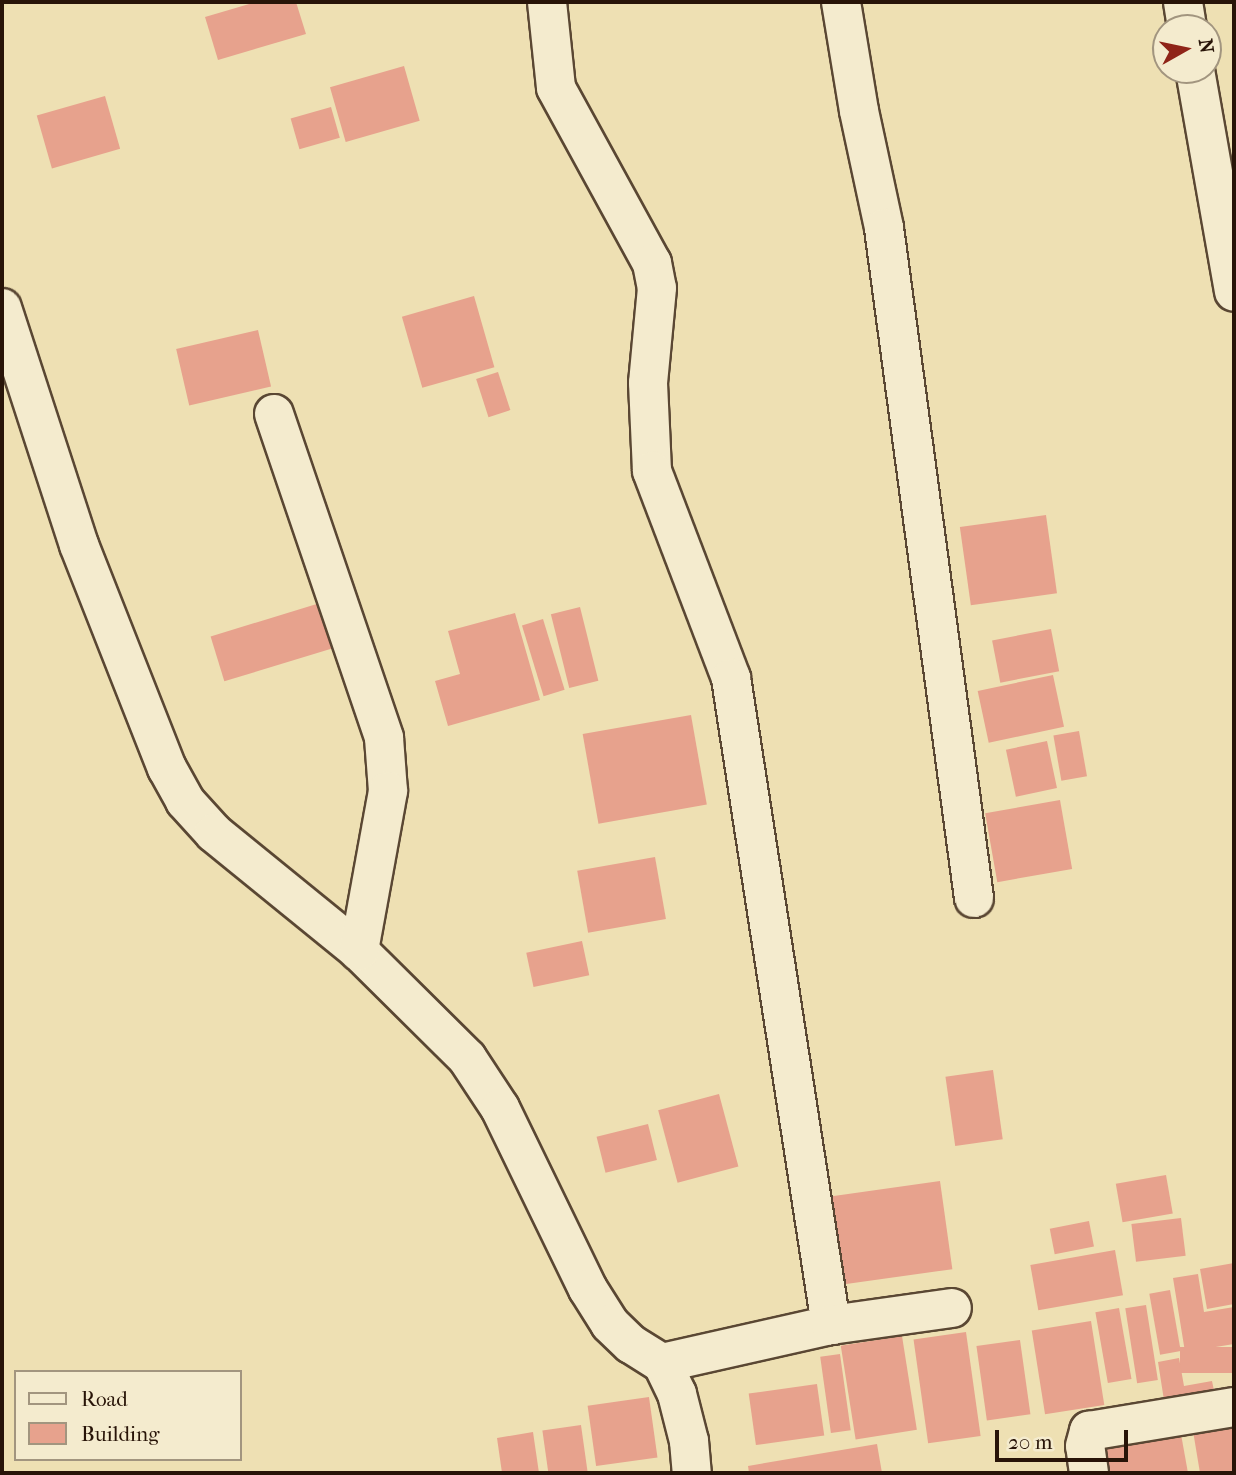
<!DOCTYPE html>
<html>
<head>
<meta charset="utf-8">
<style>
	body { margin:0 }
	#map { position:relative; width:1236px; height:1475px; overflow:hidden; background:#eee0b3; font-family:"IM FELL French Canon",serif }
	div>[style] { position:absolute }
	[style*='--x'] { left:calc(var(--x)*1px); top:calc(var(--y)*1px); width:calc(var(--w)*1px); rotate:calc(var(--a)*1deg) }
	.building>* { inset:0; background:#e7a28d; transform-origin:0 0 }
	.roads { filter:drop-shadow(2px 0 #5a4733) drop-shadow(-2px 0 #5a4733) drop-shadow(0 2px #5a4733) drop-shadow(0 -2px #5a4733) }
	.minor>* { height:38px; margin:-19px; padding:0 19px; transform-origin:19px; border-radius:19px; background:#f4ebce }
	span { translate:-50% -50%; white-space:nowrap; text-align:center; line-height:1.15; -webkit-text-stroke:5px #f4ebce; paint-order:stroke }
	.frame { position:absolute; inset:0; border:4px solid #281408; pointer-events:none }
	.legend { position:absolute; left:14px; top:1370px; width:228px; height:91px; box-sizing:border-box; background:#f4ebce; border:2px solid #a2957f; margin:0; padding:9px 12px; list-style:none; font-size:21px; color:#281408 }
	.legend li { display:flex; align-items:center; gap:14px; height:35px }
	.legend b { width:35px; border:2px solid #a2957f }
	.north { position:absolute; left:1152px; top:14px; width:70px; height:70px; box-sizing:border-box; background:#f4ebce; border:2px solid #a2957f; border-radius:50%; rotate:81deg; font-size:19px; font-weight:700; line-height:28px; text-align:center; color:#281408 }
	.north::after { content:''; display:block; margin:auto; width:24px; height:32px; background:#8f2418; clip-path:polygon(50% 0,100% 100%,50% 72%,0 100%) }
	.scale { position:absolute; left:995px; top:1430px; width:133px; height:32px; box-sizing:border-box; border:4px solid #281408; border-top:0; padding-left:9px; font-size:21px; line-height:24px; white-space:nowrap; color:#281408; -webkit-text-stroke:5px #f4ebce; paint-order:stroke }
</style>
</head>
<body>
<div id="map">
	<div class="building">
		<div style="clip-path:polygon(256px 2px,296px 2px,306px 34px,218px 60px,205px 17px)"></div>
		<div style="left:404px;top:66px;width:57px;height:77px;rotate:74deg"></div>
		<div style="left:105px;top:96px;width:55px;height:71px;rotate:74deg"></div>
		<div style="left:331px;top:107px;width:32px;height:42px;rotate:74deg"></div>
		<div style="left:474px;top:296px;width:74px;height:75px;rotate:74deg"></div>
		<div style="left:258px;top:330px;width:58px;height:84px;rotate:77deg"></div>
		<div style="left:498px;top:372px;width:40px;height:23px;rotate:72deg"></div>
		<div style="left:1046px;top:515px;width:79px;height:87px;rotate:82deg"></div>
		<div style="left:333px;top:599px;width:47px;height:128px;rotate:73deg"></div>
		<div style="left:580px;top:607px;width:76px;height:30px;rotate:76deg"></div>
		<div style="clip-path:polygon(515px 613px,540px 700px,448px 726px,435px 681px,460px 674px,448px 631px)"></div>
		<div style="left:543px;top:619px;width:74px;height:22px;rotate:73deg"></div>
		<div style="left:1051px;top:629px;width:43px;height:60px;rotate:79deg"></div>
		<div style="left:1053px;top:675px;width:53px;height:77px;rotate:78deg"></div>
		<div style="left:691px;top:715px;width:91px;height:110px;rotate:80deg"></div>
		<div style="left:1079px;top:731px;width:46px;height:26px;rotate:80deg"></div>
		<div style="left:1047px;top:741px;width:48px;height:42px;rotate:78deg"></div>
		<div style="left:1060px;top:800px;width:70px;height:76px;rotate:80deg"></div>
		<div style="left:655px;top:857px;width:63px;height:79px;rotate:80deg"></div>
		<div style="left:582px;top:941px;width:35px;height:57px;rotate:78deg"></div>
		<div style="left:993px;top:1070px;width:70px;height:48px;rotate:82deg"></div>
		<div style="left:719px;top:1094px;width:75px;height:63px;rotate:75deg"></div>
		<div style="left:648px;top:1124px;width:37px;height:53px;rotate:76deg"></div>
		<div style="left:1166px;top:1175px;width:39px;height:51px;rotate:80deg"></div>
		<div style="left:940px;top:1181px;width:89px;height:109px;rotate:82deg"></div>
		<div style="left:1181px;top:1218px;width:38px;height:50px;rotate:83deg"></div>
		<div style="left:1089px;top:1221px;width:26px;height:40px;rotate:79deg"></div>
		<div style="left:1115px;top:1250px;width:46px;height:86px;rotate:80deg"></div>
		<div style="clip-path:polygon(1234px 1263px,1234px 1304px,1207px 1309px,1200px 1269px)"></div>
		<div style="clip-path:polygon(1198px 1274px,1204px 1312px,1234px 1307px,1234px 1344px,1185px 1352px,1173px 1278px)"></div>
		<div style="left:1170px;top:1290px;width:62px;height:21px;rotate:80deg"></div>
		<div style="left:1146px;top:1305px;width:76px;height:21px;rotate:81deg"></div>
		<div style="left:1119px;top:1308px;width:72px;height:24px;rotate:80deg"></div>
		<div style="left:1091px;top:1321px;width:85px;height:60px;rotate:81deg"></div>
		<div style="left:966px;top:1332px;width:105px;height:53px;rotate:82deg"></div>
		<div style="left:902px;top:1336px;width:95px;height:62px;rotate:81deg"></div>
		<div style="left:1020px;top:1340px;width:75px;height:44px;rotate:82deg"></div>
		<div style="left:1234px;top:1347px;width:26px;height:54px;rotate:90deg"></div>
		<div style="left:840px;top:1354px;width:77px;height:20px;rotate:82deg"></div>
		<div style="clip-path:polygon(1179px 1358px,1184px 1386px,1212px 1381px,1217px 1405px,1166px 1413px,1158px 1362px)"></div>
		<div style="left:817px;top:1384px;width:52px;height:69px;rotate:82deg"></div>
		<div style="left:649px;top:1397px;width:61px;height:62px;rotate:82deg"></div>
		<div style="clip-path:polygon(1234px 1418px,1234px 1473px,1200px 1473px,1192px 1425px)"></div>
		<div style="clip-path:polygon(1179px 1423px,1188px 1473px,1102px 1473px,1096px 1436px)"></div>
		<div style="left:581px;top:1425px;width:49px;height:39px;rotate:82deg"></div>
		<div style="clip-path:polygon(533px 1432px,539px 1473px,502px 1473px,497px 1438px)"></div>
		<div style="clip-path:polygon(877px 1444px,882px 1473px,749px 1473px,748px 1466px)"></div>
	</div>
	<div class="roads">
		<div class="minor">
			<div style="--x:547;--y:2;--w:86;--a:84"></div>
			<div style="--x:556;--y:88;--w:200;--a:61.3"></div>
			<div style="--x:652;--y:263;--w:25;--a:79"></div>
			<div style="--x:657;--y:288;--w:95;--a:95.4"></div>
			<div style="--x:648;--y:383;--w:88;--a:87.4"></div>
			<div style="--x:652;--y:471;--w:222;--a:69.1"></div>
			<div style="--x:731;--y:678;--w:655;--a:81.21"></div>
			<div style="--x:841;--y:2;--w:110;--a:80.6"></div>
			<div style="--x:859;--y:111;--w:120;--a:77.9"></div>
			<div style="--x:884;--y:228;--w:676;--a:82.35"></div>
			<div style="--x:1183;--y:2;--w:26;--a:81"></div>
			<div style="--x:1195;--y:70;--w:225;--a:80"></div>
			<div style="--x:2;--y:308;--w:249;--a:72"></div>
			<div style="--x:79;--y:545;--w:240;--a:68.5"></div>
			<div style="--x:167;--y:768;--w:38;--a:61"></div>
			<div style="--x:185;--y:801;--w:43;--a:47.8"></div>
			<div style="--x:214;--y:833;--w:187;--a:39.1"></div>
			<div style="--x:359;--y:951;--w:152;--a:44.7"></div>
			<div style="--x:467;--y:1058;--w:60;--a:56.6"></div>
			<div style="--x:500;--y:1108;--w:201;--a:64.1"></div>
			<div style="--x:588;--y:1289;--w:41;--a:57.8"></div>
			<div style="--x:610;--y:1324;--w:29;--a:44"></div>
			<div style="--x:631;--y:1344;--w:36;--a:32"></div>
			<div style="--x:662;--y:1363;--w:34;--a:64"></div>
			<div style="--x:677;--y:1394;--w:49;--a:75.7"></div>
			<div style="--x:689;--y:1441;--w:32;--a:85"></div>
			<div style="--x:274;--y:414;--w:342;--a:71.2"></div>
			<div style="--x:384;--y:738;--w:53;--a:85.7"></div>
			<div style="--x:388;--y:791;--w:163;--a:100.3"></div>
			<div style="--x:662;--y:1363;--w:173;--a:-12.7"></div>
			<div style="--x:831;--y:1325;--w:122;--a:-8"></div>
			<div style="--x:1089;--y:1473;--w:27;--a:-98"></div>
			<div style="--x:1085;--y:1446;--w:16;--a:-75"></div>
			<div style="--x:1089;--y:1431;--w:147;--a:-9.4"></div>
		</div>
	</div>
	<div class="frame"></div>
	<ul class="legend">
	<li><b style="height:9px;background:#f4ebce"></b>Road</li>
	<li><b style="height:19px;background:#e7a28d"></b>Building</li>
	</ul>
	<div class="north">N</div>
	<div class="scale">20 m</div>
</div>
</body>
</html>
